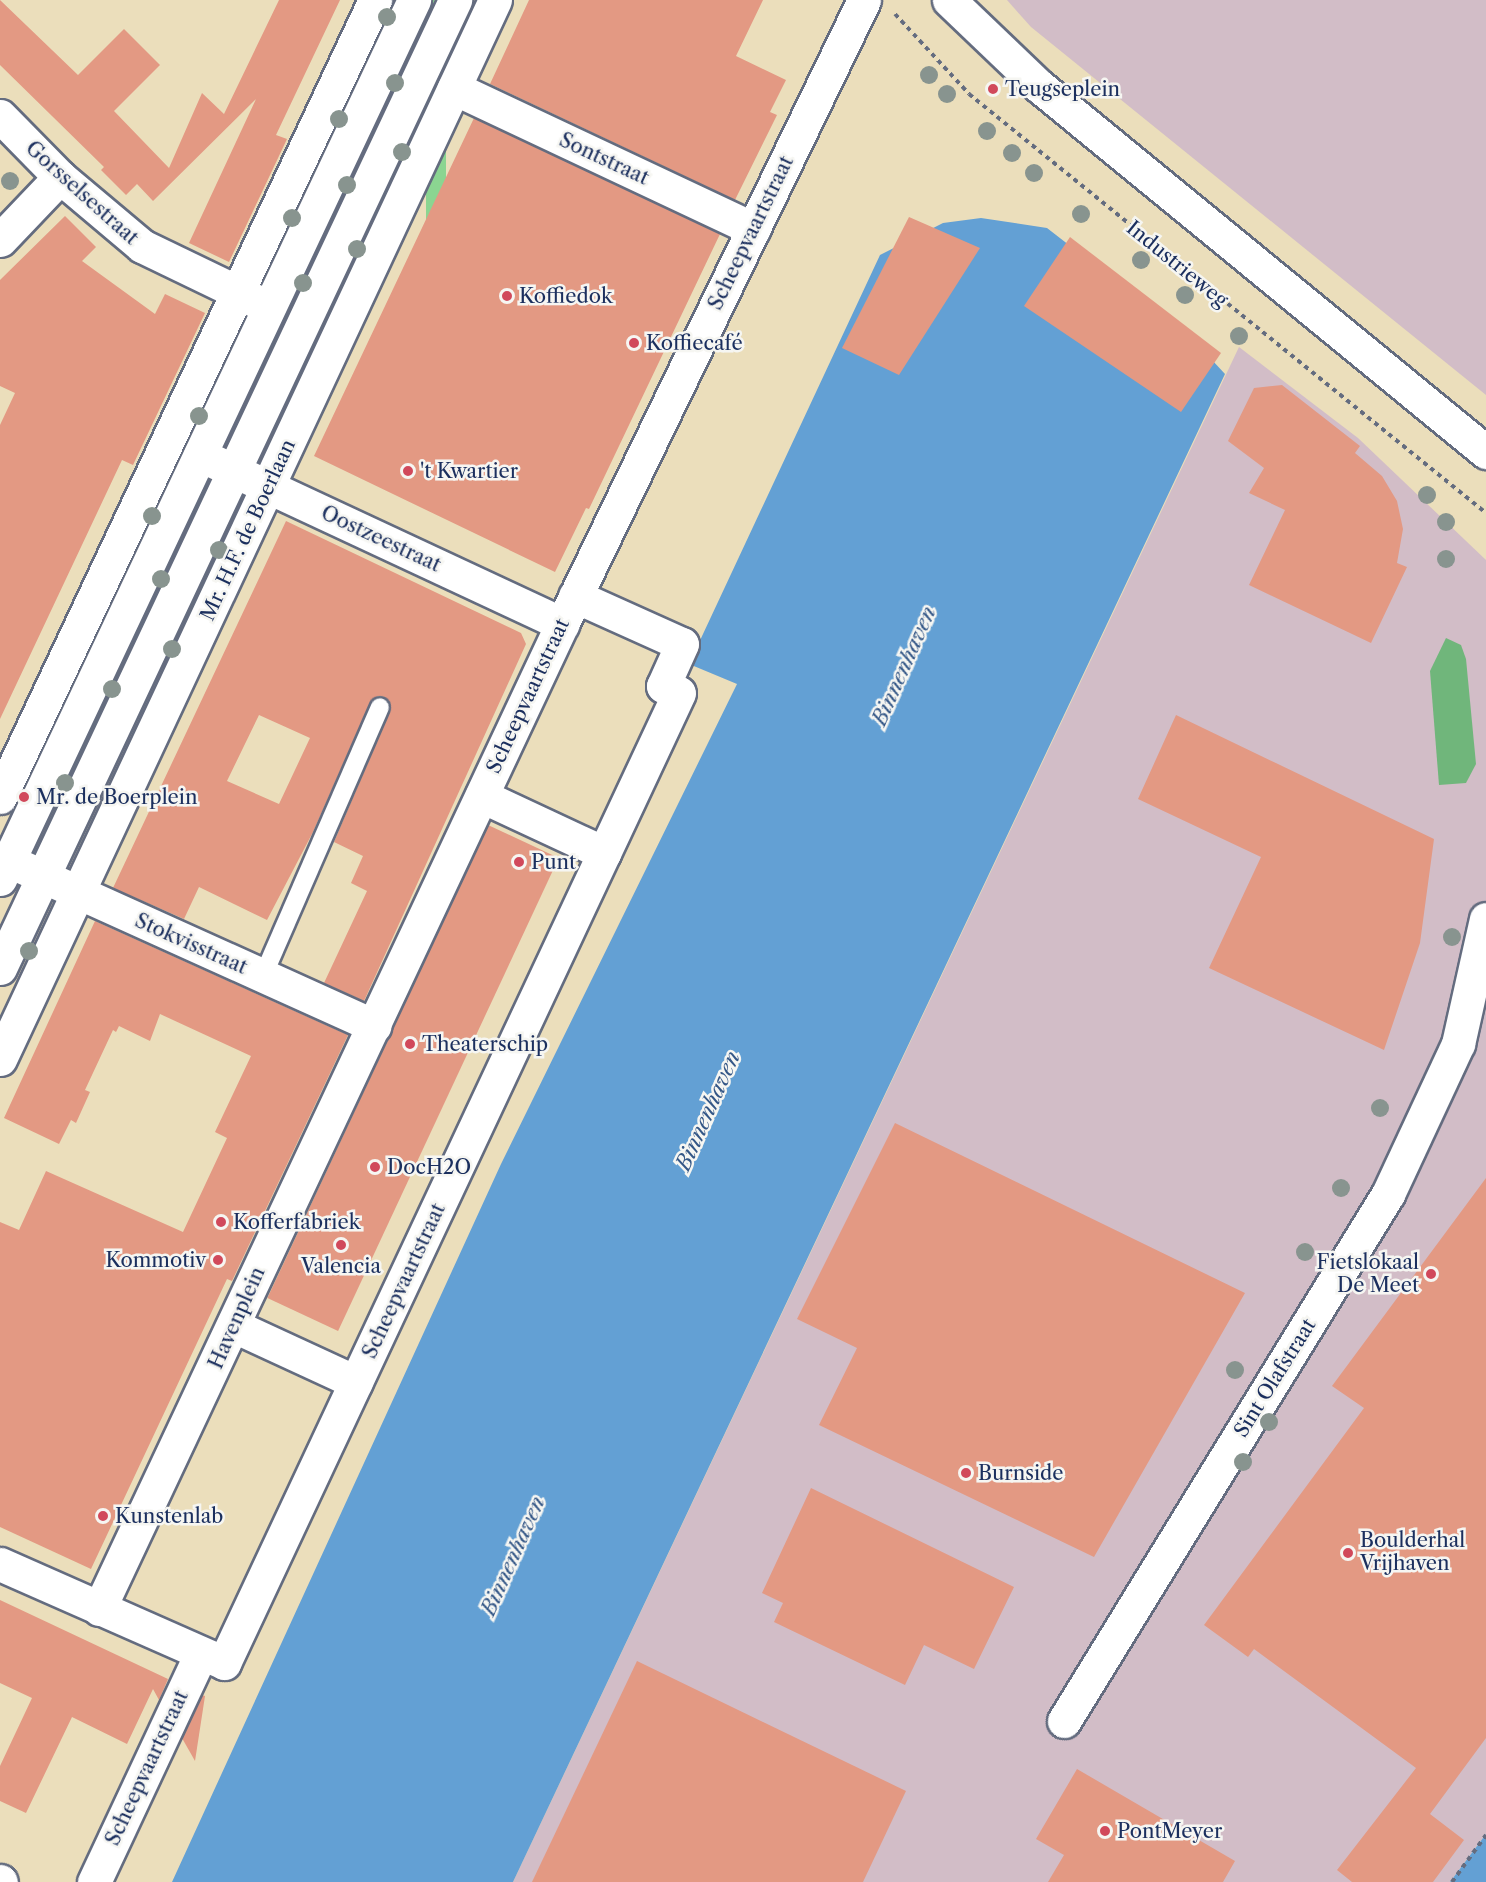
<!DOCTYPE html>
<html>
<head>
<meta charset="utf-8">
<style>
	body { margin:0 }
	#map { position:relative; width:1486px; height:1882px; overflow:hidden; background:#ebdebb; font-family:"Libre Caslon Text",serif }
	div>[style] { position:absolute }
	[style*='--x'] { left:calc(var(--x)*1px); top:calc(var(--y)*1px); width:calc(var(--w)*1px); rotate:calc(var(--a)*1deg) }
	.industrial>* { inset:0; background:#d2bdc7 }
	.green>* { inset:0; background:#8bd591; transform-origin:0 0 }
	.forest>* { inset:0; background:#70b67b }
	.water>* { inset:0; background:#63a0d4 }
	.building>* { inset:0; background:#e39983; transform-origin:0 0 }
	.path>* { height:4px; margin-top:-2px; transform-origin:0; background:repeating-linear-gradient(90deg,#646c7f 0 4.5px,transparent 0 9px) }
	.roads { filter:drop-shadow(2px 0 #646c7f) drop-shadow(-2px 0 #646c7f) drop-shadow(0 2px #646c7f) drop-shadow(0 -2px #646c7f) }
	.lane>* { height:18px; margin:-9px; padding:0 9px; transform-origin:9px; border-radius:9px; background:#fff }
	.street>* { height:33px; margin:-16.5px; padding:0 16.5px; transform-origin:16.5px; border-radius:16.5px; background:#fff }
	.secondary>* { height:33px; margin:-16.5px; padding:0 16.5px; transform-origin:16.5px; border-radius:16.5px; background:#fff }
	.trees>* { width:18px; height:18px; margin:-9px; border-radius:50%; background:#88948f }
	.dots>* { width:16px; height:16px; translate:-50% -50%; box-sizing:border-box; border:3px solid #f6f6f2; border-radius:50% }
	span { translate:-50% -50%; white-space:nowrap; text-align:center; line-height:1.15; -webkit-text-stroke:5px #f6f6f2; paint-order:stroke }
	.poi-label { font-size:20px; color:#1b2f5e }
	.left { translate:0 -50%; text-align:left }
	.right { translate:-100% -50%; text-align:right }
	.street-label { font-size:20px; color:#1b2f5e }
	.water-label { font-size:21px; color:#345787; font-style:italic }
</style>
</head>
<body>
<div id="map">
	<div class="industrial">
		<div style="clip-path:polygon(1007px 0,1486px 0,1486px 395px,1031px 27px)"></div>
		<div style="clip-path:polygon(1239px 347px,1358px 438px,1486px 560px,1486px 1834px,1450px 1882px,513px 1882px)"></div>
	</div>
	<div class="green">
		<div style="left:426px;top:0;width:20px;height:403px"></div>
		<div style="left:180px;top:518px;width:20px;height:353px;rotate:27deg"></div>
	</div>
	<div class="forest">
		<div style="clip-path:polygon(1446px 638px,1461px 645px,1466px 659px,1476px 764px,1466px 783px,1439px 785px,1430px 671px)"></div>
	</div>
	<div class="water">
		<div style="clip-path:polygon(981px 218px,1047px 228px,1199px 346px,1225px 374px,513px 1882px,172px 1882px,501px 1164px,737px 684px,689px 664px,880px 255px,943px 223px)"></div>
		<div style="clip-path:polygon(1486px 1834px,1486px 1882px,1450px 1882px)"></div>
	</div>
	<div class="building">
		<div style="clip-path:polygon(0 0,78px 75px,124px 29px,160px 65px,114px 111px,169px 168px,202px 93px,224px 114px,279px 0,340px 0,276px 135px,287px 139px,229px 262px,189px 243px,256px 99px,153px 201px,137px 184px,126px 195px,101px 170px,104px 167px,0 65px)"></div>
		<div style="clip-path:polygon(529px 0,763px 0,736px 56px,786px 80px,770px 112px,777px 115px,735px 200px,490px 84px)"></div>
		<div style="clip-path:polygon(474px 118px,720px 234px,589px 509px,586px 508px,555px 572px,314px 456px)"></div>
		<div style="clip-path:polygon(65px 216px,96px 247px,82px 261px,155px 314px,165px 294px,205px 313px,133px 465px,122px 460px,0 719px,0 425px,15px 393px,0 386px,0 280px)"></div>
		<div style="clip-path:polygon(909px 217px,980px 248px,899px 375px,842px 348px)"></div>
		<div style="clip-path:polygon(1070px 237px,1221px 353px,1181px 412px,1024px 306px)"></div>
		<div style="clip-path:polygon(1282px 385px,1360px 446px,1355px 453px,1382px 476px,1397px 501px,1403px 529px,1397px 563px,1407px 567px,1371px 643px,1249px 585px,1285px 510px,1249px 493px,1264px 468px,1228px 441px,1254px 388px)"></div>
		<div style="clip-path:polygon(evenodd,286px 521px,521px 633px,526px 644px,364px 1001px,324px 983px,367px 891px,351px 883px,363px 856px,334px 842px,390px 711px,385px 697px,378px 696px,370px 703px,313px 832px,267px 920px,199px 887px,184px 919px,113px 888px,286px 521px,259px 715px,310px 738px,279px 804px,227px 781px,259px 715px)"></div>
		<div style="clip-path:polygon(1176px 715px,1434px 839px,1420px 943px,1384px 1050px,1209px 968px,1261px 857px,1138px 799px)"></div>
		<div style="left:488px;top:825px;width:78px;height:522px;rotate:25deg"></div>
		<div style="clip-path:polygon(95px 921px,348px 1035px,232px 1281px,227px 1279px,91px 1569px,0 1527px,0 1222px,19px 1230px,46px 1171px,183px 1232px,227px 1138px,215px 1132px,251px 1056px,160px 1014px,150px 1041px,119px 1026px,116px 1032px,113px 1030px,85px 1090px,90px 1092px,76px 1123px,71px 1120px,59px 1144px,4px 1118px)"></div>
		<div style="clip-path:polygon(895px 1123px,1245px 1293px,1094px 1557px,819px 1425px,857px 1348px,797px 1319px)"></div>
		<div style="clip-path:polygon(1486px 1178px,1486px 1738px,1430px 1814px,1464px 1840px,1433px 1882px,1352px 1882px,1337px 1870px,1416px 1768px,1254px 1649px,1248px 1657px,1204px 1625px,1364px 1408px,1332px 1386px)"></div>
		<div style="clip-path:polygon(811px 1488px,1014px 1587px,974px 1669px,924px 1645px,905px 1685px,774px 1622px,783px 1603px,762px 1593px)"></div>
		<div style="clip-path:polygon(0 1600px,168px 1679px,159px 1700px,153px 1689px,127px 1744px,72px 1717px,26px 1813px,0 1801px,0 1766px,32px 1698px,0 1683px)"></div>
		<div style="clip-path:polygon(637px 1661px,906px 1791px,863px 1882px,532px 1882px)"></div>
		<div style="clip-path:polygon(202px 1695px,205px 1696px,195px 1761px,182px 1738px)"></div>
		<div style="clip-path:polygon(1077px 1769px,1235px 1861px,1223px 1882px,1048px 1882px,1064px 1855px,1036px 1839px)"></div>
	</div>
	<div class="path">
		<div style="--x:895;--y:14;--w:109;--a:47.2"></div>
		<div style="--x:969;--y:94;--w:665;--a:39.02"></div>
		<div style="--x:1452;--y:1882;--w:58;--a:-54.1"></div>
	</div>
	<div class="roads">
		<div class="lane">
			<div style="--x:263;--y:976;--w:293;--a:-66.5"></div>
		</div>
		<div class="street">
			<div style="--x:454;--y:88;--w:331;--a:25.2"></div>
			<div style="--x:0;--y:116;--w:86;--a:45.5"></div>
			<div style="--x:60;--y:177;--w:107;--a:40.1"></div>
			<div style="--x:142;--y:246;--w:127;--a:25.8"></div>
			<div style="--x:0;--y:240;--w:87;--a:-46.4"></div>
			<div style="--x:200;--y:455;--w:400;--a:25"></div>
			<div style="--x:575;--y:596;--w:117;--a:24.2"></div>
			<div style="--x:682;--y:644;--w:46;--a:114.3"></div>
			<div style="--x:663;--y:686;--w:17;--a:24"></div>
			<div style="--x:679;--y:693;--w:177;--a:115.1"></div>
			<div style="--x:0;--y:797;--w:881;--a:-64.8"></div>
			<div style="--x:9;--y:861;--w:401;--a:24.3"></div>
			<div style="--x:0;--y:1059;--w:1169;--a:-64.95"></div>
			<div style="--x:234;--y:1326;--w:134;--a:24.7"></div>
			<div style="--x:0;--y:1564;--w:245;--a:23.8"></div>
			<div style="--x:224;--y:1663;--w:895;--a:-64.87"></div>
			<div style="--x:604;--y:853;--w:135;--a:-155"></div>
			<div style="--x:99;--y:1609;--w:1088;--a:-64.82"></div>
			<div style="--x:562;--y:624;--w:693;--a:-64.17"></div>
			<div style="--x:1064;--y:1721;--w:619;--a:-58.42"></div>
			<div style="--x:1388;--y:1194;--w:166;--a:-65"></div>
			<div style="--x:1458;--y:1044;--w:128;--a:-77.4"></div>
			<div style="--x:0;--y:1881;--w:1;--a:45"></div>
			<div style="--x:94;--y:1882;--w:252;--a:-64.9"></div>
		</div>
		<div class="secondary">
			<div style="--x:949;--y:0;--w:124;--a:43.7"></div>
			<div style="--x:1039;--y:86;--w:578;--a:39.31"></div>
			<div style="--x:0;--y:879;--w:972;--a:-64.78"></div>
			<div style="--x:0;--y:968;--w:1070;--a:-64.82"></div>
		</div>
	</div>
	<div class="trees">
		<div style="left:387px;top:17px"></div>
		<div style="left:929px;top:75px"></div>
		<div style="left:395px;top:83px"></div>
		<div style="left:947px;top:94px"></div>
		<div style="left:339px;top:119px"></div>
		<div style="left:987px;top:131px"></div>
		<div style="left:402px;top:152px"></div>
		<div style="left:1012px;top:153px"></div>
		<div style="left:1034px;top:173px"></div>
		<div style="left:10px;top:181px"></div>
		<div style="left:347px;top:185px"></div>
		<div style="left:1081px;top:214px"></div>
		<div style="left:292px;top:218px"></div>
		<div style="left:357px;top:249px"></div>
		<div style="left:1141px;top:260px"></div>
		<div style="left:303px;top:283px"></div>
		<div style="left:1185px;top:295px"></div>
		<div style="left:1239px;top:336px"></div>
		<div style="left:199px;top:416px"></div>
		<div style="left:1427px;top:495px"></div>
		<div style="left:152px;top:516px"></div>
		<div style="left:1446px;top:522px"></div>
		<div style="left:219px;top:550px"></div>
		<div style="left:1446px;top:559px"></div>
		<div style="left:161px;top:579px"></div>
		<div style="left:172px;top:649px"></div>
		<div style="left:112px;top:689px"></div>
		<div style="left:65px;top:783px"></div>
		<div style="left:1452px;top:937px"></div>
		<div style="left:29px;top:951px"></div>
		<div style="left:1380px;top:1108px"></div>
		<div style="left:1341px;top:1188px"></div>
		<div style="left:1305px;top:1252px"></div>
		<div style="left:1235px;top:1370px"></div>
		<div style="left:1269px;top:1422px"></div>
		<div style="left:1243px;top:1462px"></div>
	</div>
	<div class="dots">
		<div style="left:993px;top:89px;background:#d1495b"></div>
		<div style="left:507px;top:296px;background:#d1495b"></div>
		<div style="left:634px;top:343px;background:#d1495b"></div>
		<div style="left:408px;top:471px;background:#d1495b"></div>
		<div style="left:24px;top:797px;background:#d1495b"></div>
		<div style="left:519px;top:862px;background:#d1495b"></div>
		<div style="left:410px;top:1044px;background:#d1495b"></div>
		<div style="left:375px;top:1167px;background:#d1495b"></div>
		<div style="left:221px;top:1222px;background:#d1495b"></div>
		<div style="left:341px;top:1245px;background:#d1495b"></div>
		<div style="left:218px;top:1260px;background:#d1495b"></div>
		<div style="left:1431px;top:1274px;background:#d1495b"></div>
		<div style="left:966px;top:1473px;background:#d1495b"></div>
		<div style="left:103px;top:1516px;background:#d1495b"></div>
		<div style="left:1348px;top:1553px;background:#d1495b"></div>
		<div style="left:1105px;top:1831px;background:#d1495b"></div>
	</div>
	<div class="poi-label">
		<span class="left" style="left:1005px;top:89px">Teugseplein</span>
		<span class="left" style="left:519px;top:296px">Koffiedok</span>
		<span class="left" style="left:646px;top:343px">Koffiecafé</span>
		<span class="left" style="left:420px;top:471px">'t Kwartier</span>
		<span class="left" style="left:36px;top:797px">Mr. de Boerplein</span>
		<span class="left" style="left:531px;top:862px">Punt</span>
		<span class="left" style="left:422px;top:1044px">Theaterschip</span>
		<span class="left" style="left:387px;top:1167px">DocH2O</span>
		<span class="left" style="left:233px;top:1222px">Kofferfabriek</span>
		<span class="right" style="left:206px;top:1260px">Kommotiv</span>
		<span class="right" style="left:1419px;top:1274px">Fietslokaal<br>De Meet</span>
		<span style="left:341px;top:1266px">Valencia</span>
		<span class="left" style="left:978px;top:1473px">Burnside</span>
		<span class="left" style="left:115px;top:1516px">Kunstenlab</span>
		<span class="left" style="left:1360px;top:1552px">Boulderhal<br>Vrijhaven</span>
		<span class="left" style="left:1117px;top:1831px">PontMeyer</span>
	</div>
	<div class="street-label">
		<span style="left:604px;top:159px;rotate:25deg">Sontstraat</span>
		<span style="left:82px;top:193px;rotate:42deg">Gorsselsestraat</span>
		<span style="left:751px;top:233px;rotate:-64deg">Scheepvaartstraat</span>
		<span style="left:1177px;top:264px;rotate:39deg">Industrieweg</span>
		<span style="left:248px;top:530px;rotate:-65deg">Mr. H.F. de Boerlaan</span>
		<span style="left:381px;top:539px;rotate:25deg">Oostzeestraat</span>
		<span style="left:528px;top:696px;rotate:-65deg">Scheepvaartstraat</span>
		<span style="left:191px;top:944px;rotate:24deg">Stokvisstraat</span>
		<span style="left:404px;top:1281px;rotate:-65deg">Scheepvaartstraat</span>
		<span style="left:237px;top:1318px;rotate:-66deg">Havenplein</span>
		<span style="left:1275px;top:1378px;rotate:-58deg">Sint Olafstraat</span>
		<span style="left:147px;top:1768px;rotate:-65deg">Scheepvaartstraat</span>
	</div>
	<div class="water-label">
		<span style="left:904px;top:666px;rotate:-66deg">Binnenhaven</span>
		<span style="left:708px;top:1111px;rotate:-66deg">Binnenhaven</span>
		<span style="left:513px;top:1556px;rotate:-66deg">Binnenhaven</span>
	</div>
</div>
</body>
</html>
